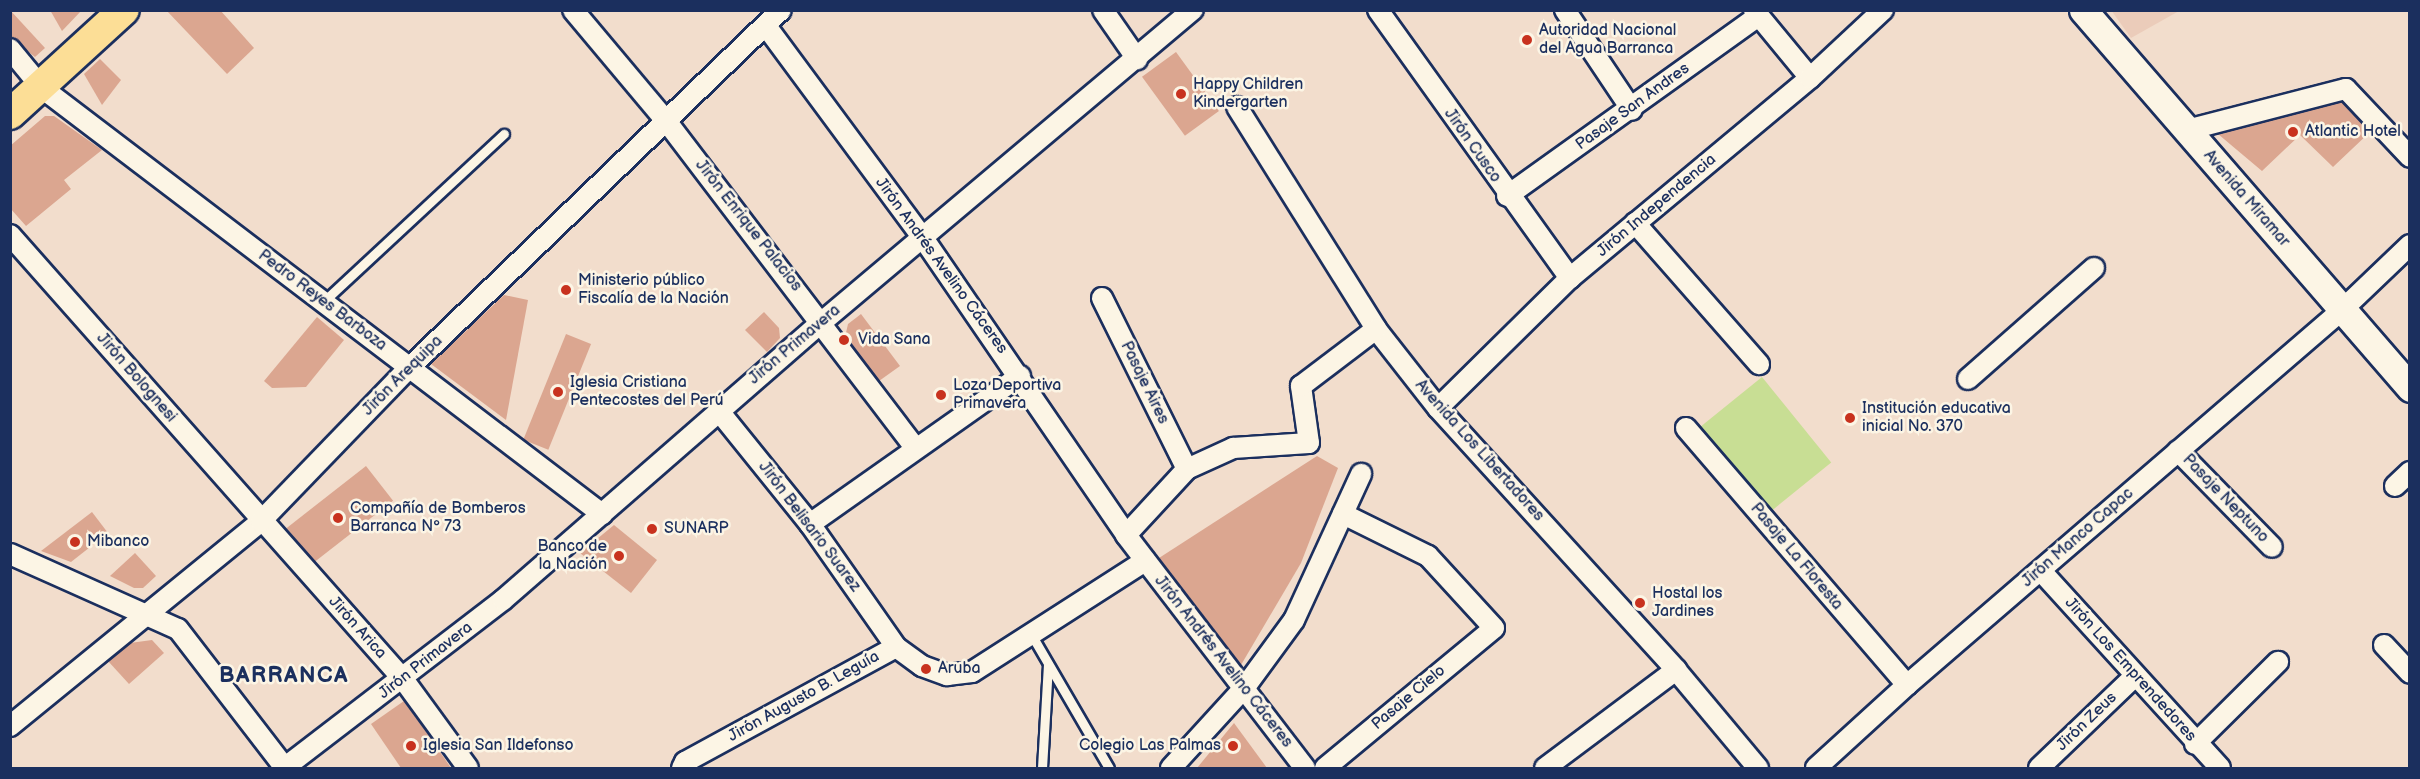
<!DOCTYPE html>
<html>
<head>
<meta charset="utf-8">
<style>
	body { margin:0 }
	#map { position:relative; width:2420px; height:779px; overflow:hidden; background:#f2ddcc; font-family:"Balsamiq Sans",sans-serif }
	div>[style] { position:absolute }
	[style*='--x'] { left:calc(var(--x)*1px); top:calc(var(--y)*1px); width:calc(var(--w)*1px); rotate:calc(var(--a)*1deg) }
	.built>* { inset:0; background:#ebccba }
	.green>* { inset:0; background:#c8de94; transform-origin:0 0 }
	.building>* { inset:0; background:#dba690; transform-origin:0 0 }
	.roads { filter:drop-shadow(2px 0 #1b2f5e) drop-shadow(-2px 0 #1b2f5e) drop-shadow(0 2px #1b2f5e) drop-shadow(0 -2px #1b2f5e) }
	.lane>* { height:9px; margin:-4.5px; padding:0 4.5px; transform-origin:4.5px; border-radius:4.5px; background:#fcf5e5 }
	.street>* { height:20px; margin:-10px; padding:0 10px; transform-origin:10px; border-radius:10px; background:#fcf5e5 }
	.secondary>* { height:27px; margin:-13.5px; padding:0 13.5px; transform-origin:13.5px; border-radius:13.5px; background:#fcf5e5 }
	.primary>* { height:30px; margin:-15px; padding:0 15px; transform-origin:15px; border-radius:15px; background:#fcde96 }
	.dots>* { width:16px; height:16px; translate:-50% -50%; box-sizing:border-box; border:3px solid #fcf5e5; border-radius:50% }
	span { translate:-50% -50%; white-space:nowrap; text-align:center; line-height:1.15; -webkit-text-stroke:5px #fcf5e5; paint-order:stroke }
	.poi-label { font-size:16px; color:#1b2f5e }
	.left { translate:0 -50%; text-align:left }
	.right { translate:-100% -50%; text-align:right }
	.street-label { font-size:16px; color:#1b2f5e }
	.district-label { font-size:22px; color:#1b2f5e; font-weight:700; letter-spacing:1.5px }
	.frame { position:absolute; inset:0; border:12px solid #1b2f5e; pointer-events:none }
</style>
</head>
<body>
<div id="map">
	<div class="built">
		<div style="clip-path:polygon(2111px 10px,2179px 10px,2179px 11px,2131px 38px)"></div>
	</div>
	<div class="green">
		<div style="left:1762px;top:377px;width:110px;height:80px;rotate:51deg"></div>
	</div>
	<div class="building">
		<div style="clip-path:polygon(10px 10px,45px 48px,35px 57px,10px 37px)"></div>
		<div style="clip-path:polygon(50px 10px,82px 10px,62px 31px)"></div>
		<div style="clip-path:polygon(166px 10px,220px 10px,254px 48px,227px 74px)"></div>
		<div style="left:1176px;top:52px;width:73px;height:42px;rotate:54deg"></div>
		<div style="clip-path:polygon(100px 59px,121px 80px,102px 105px,84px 74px)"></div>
		<div style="clip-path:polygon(2342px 102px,2370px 132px,2333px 167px,2300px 135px,2262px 171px,2218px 134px)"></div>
		<div style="clip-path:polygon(45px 116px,54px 116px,102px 150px,64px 180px,71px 189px,26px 226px,10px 208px,10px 146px)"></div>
		<div style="clip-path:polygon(504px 295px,528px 300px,506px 420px,431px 364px)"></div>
		<div style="clip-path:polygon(764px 312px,779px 328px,780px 338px,767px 352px,745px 330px)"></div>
		<div style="clip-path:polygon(861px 314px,900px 366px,879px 381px,845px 337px,848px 324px)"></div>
		<div style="clip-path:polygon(317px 317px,344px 340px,306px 387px,272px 388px,264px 381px)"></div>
		<div style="left:566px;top:334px;width:27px;height:114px;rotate:22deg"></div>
		<div style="clip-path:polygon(1317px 456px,1338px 468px,1301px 563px,1241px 665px,1159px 558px)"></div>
		<div style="left:366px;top:466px;width:44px;height:101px;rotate:52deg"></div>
		<div style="clip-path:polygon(92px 512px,108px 533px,71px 562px,41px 551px)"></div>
		<div style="clip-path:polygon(614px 525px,657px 560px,631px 593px,580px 553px)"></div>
		<div style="clip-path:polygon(135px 553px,156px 576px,143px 588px,134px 588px,110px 576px)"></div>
		<div style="clip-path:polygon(152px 640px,164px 653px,129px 684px,108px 661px,130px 643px)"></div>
		<div style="clip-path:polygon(404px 701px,427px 733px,451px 768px,401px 768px,371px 724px)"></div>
		<div style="clip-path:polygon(1234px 723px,1267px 768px,1197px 768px)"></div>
	</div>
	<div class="roads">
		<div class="lane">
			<div style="--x:323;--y:302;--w:247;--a:-42.9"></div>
			<div style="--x:1031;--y:634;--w:155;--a:59.8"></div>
			<div style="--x:1042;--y:768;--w:104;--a:-86.7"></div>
		</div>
		<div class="street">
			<div style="--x:573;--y:10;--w:146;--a:50"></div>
			<div style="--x:667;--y:122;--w:410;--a:52.7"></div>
			<div style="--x:1103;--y:10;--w:60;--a:55.2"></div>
			<div style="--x:1378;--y:10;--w:330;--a:54.4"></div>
			<div style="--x:1565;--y:10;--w:120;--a:56.2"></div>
			<div style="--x:1754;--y:10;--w:88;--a:50.5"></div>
			<div style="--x:766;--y:26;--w:264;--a:53.5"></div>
			<div style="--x:923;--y:238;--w:360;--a:55.6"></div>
			<div style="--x:1126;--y:535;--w:294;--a:52.5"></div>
			<div style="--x:10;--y:49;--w:50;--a:50.6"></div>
			<div style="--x:42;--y:88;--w:704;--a:37.26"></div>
			<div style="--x:1237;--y:107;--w:262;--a:57.9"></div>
			<div style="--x:1376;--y:329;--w:100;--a:51.9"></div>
			<div style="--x:1438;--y:408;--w:354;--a:47.7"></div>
			<div style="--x:1676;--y:670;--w:128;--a:50.1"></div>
			<div style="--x:2187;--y:130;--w:164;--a:-14.5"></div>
			<div style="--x:2346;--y:89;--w:93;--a:46.7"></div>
			<div style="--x:1507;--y:196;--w:309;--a:-35.6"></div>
			<div style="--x:1635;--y:223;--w:188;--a:48.7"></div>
			<div style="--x:10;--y:235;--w:593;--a:48.49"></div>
			<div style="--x:403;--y:679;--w:110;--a:53.9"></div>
			<div style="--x:1102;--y:298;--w:191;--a:63.6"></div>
			<div style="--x:1968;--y:379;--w:168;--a:-41.4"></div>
			<div style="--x:1438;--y:408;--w:185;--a:-44.6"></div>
			<div style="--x:1570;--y:278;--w:312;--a:-39.8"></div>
			<div style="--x:1810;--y:78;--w:100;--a:-43"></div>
			<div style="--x:718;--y:410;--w:146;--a:51.1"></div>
			<div style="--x:810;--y:524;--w:150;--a:55"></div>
			<div style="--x:896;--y:647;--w:32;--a:36"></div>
			<div style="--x:922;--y:666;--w:27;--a:20"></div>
			<div style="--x:947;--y:675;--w:25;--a:-7"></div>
			<div style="--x:972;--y:672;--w:206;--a:-32.7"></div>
			<div style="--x:1686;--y:428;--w:339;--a:49.3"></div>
			<div style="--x:2178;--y:451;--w:134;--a:45.6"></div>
			<div style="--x:2395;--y:486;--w:21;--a:-43"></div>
			<div style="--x:810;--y:524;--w:257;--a:-35.2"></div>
			<div style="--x:1126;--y:535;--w:90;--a:-47.3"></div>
			<div style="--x:1187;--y:469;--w:51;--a:-24.5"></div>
			<div style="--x:1233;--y:448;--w:76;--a:-3.8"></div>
			<div style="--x:1309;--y:443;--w:58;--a:-98"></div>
			<div style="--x:1301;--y:386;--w:94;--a:-37.2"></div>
			<div style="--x:10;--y:554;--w:184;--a:24.1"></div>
			<div style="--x:178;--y:629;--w:175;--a:52.4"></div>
			<div style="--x:2041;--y:571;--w:266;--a:47.7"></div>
			<div style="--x:2384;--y:645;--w:38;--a:47"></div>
			<div style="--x:10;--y:726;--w:324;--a:-39.2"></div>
			<div style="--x:261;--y:521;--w:213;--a:-46"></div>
			<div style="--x:409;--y:368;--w:516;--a:-43.9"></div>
			<div style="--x:2195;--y:744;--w:117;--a:-44.7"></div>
			<div style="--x:284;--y:768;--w:276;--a:-37.5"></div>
			<div style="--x:503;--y:600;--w:423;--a:-41.1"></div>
			<div style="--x:822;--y:322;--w:485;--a:-40.1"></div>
			<div style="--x:682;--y:768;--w:7;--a:-63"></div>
			<div style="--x:685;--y:762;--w:240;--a:-28.6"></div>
			<div style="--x:1171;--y:768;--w:110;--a:-47.6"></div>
			<div style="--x:1245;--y:687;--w:83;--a:-53.8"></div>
			<div style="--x:1294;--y:620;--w:161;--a:-65.3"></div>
			<div style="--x:1325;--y:768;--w:219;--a:-39.6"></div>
			<div style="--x:1494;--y:628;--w:98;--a:-132.5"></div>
			<div style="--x:1428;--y:556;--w:95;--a:-153.7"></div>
			<div style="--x:1545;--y:768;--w:164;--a:-36.8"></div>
			<div style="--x:1816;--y:768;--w:123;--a:-42.4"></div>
			<div style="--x:1907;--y:685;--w:574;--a:-40.76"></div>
			<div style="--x:2342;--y:310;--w:94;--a:-43.7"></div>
			<div style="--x:2039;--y:768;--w:133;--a:-43.8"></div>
		</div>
		<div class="secondary">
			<div style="--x:2083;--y:10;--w:500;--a:49.1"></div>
		</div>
		<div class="primary">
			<div style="--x:10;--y:114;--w:154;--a:-42.4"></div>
		</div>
	</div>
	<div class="dots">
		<div style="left:1527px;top:40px;background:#c8321e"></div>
		<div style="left:1181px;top:94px;background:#c8321e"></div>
		<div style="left:2293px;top:132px;background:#c8321e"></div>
		<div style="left:566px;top:290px;background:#c8321e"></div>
		<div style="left:844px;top:340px;background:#c8321e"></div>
		<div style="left:558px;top:392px;background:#c8321e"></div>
		<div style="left:941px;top:395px;background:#c8321e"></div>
		<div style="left:1850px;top:418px;background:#c8321e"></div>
		<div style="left:338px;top:518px;background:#c8321e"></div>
		<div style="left:652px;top:529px;background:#c8321e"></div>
		<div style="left:75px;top:542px;background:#c8321e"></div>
		<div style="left:619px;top:556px;background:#c8321e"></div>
		<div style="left:1640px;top:603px;background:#c8321e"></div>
		<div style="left:926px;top:669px;background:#c8321e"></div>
		<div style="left:411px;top:746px;background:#c8321e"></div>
		<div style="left:1233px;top:746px;background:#c8321e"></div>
	</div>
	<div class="poi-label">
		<span class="left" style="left:1539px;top:40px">Autoridad Nacional<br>del Agua Barranca</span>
		<span class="left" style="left:1193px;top:94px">Happy Children<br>Kindergarten</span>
		<span class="left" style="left:2305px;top:132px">Atlantic Hotel</span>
		<span class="left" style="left:578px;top:290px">Ministerio público<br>Fiscalía de la Nación</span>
		<span class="left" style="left:858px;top:340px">Vida Sana</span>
		<span class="left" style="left:570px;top:392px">Iglesia Cristiana<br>Pentecostes del Perú</span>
		<span class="left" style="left:953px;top:395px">Loza Deportiva<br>Primavera</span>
		<span class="left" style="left:1862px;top:418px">Institución educativa<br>inicial No. 370</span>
		<span class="left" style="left:350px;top:518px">Compañía de Bomberos<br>Barranca Nº 73</span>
		<span class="left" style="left:664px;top:529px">SUNARP</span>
		<span class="left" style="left:87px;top:542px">Mibanco</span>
		<span class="right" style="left:607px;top:556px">Banco de<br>la Nación</span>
		<span class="left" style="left:1652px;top:603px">Hostal los<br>Jardines</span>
		<span class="left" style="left:938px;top:669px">Aruba</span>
		<span class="left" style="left:423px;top:746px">Iglesia San Ildefonso</span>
		<span class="right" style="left:1221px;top:746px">Colegio Las Palmas</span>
	</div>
	<div class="street-label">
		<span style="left:1633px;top:107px;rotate:-36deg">Pasaje San Andres</span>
		<span style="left:1472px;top:146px;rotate:55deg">Jirón Cusco</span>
		<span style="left:2246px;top:199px;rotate:49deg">Avenida Miramar</span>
		<span style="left:1657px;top:206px;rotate:-40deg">Jirón Independencia</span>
		<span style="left:748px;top:226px;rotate:52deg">Jirón Enrique Palacios</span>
		<span style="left:941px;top:266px;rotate:54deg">Jirón Andrés Avelino Cáceres</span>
		<span style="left:322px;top:301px;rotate:37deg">Pedro Reyes Barboza</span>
		<span style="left:795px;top:345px;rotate:-40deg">Jirón Primavera</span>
		<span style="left:403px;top:376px;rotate:-45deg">Jirón Arequipa</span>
		<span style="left:136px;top:378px;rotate:49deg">Jirón Bolognesi</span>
		<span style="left:1144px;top:383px;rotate:64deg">Pasaje Aires</span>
		<span style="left:1479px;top:451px;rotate:48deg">Avenida Los Libertadores</span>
		<span style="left:2225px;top:499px;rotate:46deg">Pasaje Neptuno</span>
		<span style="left:809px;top:527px;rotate:53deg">Jirón Belisario Suarez</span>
		<span style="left:2078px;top:538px;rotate:-41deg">Jirón Manco Capac</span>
		<span style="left:1796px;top:557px;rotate:50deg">Pasaje La Floresta</span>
		<span style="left:357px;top:628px;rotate:48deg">Jirón Arica</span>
		<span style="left:426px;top:661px;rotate:-38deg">Jirón Primavera</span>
		<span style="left:1223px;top:662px;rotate:52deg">Jirón Andrés Avelino Cáceres</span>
		<span style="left:2130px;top:670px;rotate:48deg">Jirón Los Emprendedores</span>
		<span style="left:804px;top:697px;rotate:-29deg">Jirón Augusto B. Leguía</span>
		<span style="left:1409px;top:698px;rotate:-40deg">Pasaje Cielo</span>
		<span style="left:2087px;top:722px;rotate:-44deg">Jirón Zeus</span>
	</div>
	<div class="district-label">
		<span style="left:284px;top:676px">BARRANCA</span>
	</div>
	<div class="frame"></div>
</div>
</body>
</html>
